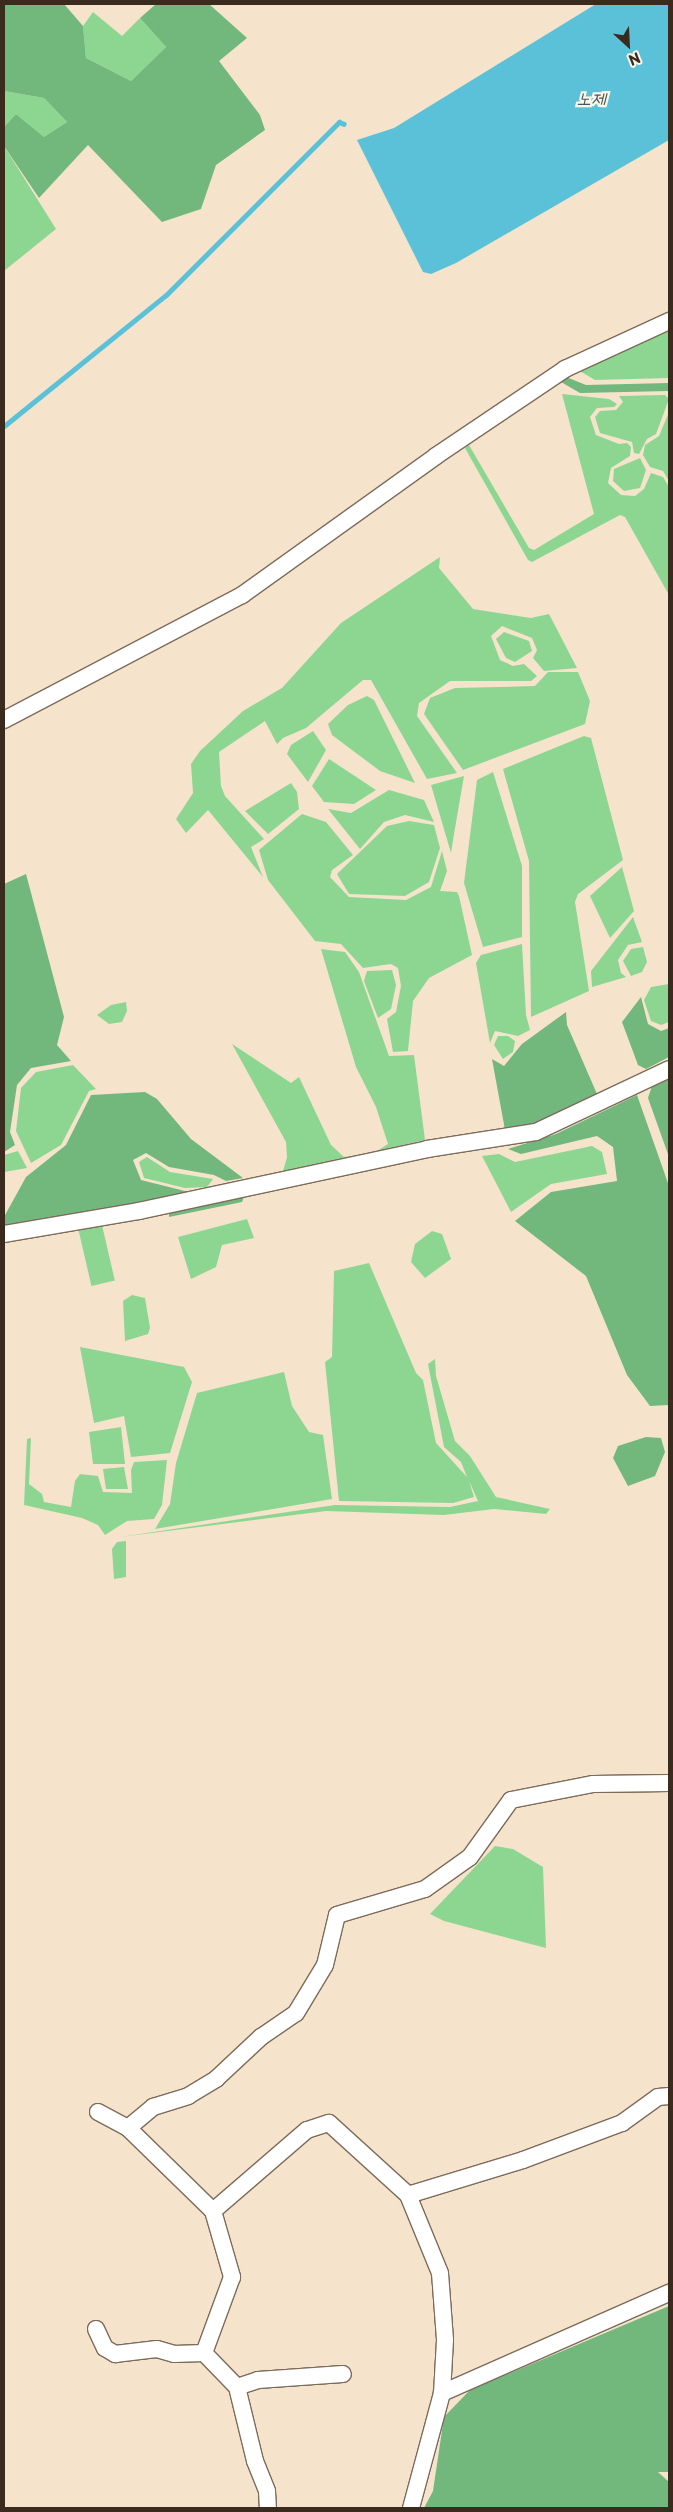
<!DOCTYPE html>
<html>
<head>
<meta charset="utf-8">
<style>
	body { margin:0 }
	#map { position:relative; width:673px; height:2512px; overflow:hidden; background:#f5e4cb; font-family:"Playpen Sans","Poor Story",sans-serif }
	div>[style] { position:absolute }
	[style*='--x'] { left:calc(var(--x)*1px); top:calc(var(--y)*1px); width:calc(var(--w)*1px); rotate:calc(var(--a)*1deg) }
	.green>* { inset:0; background:#8dd692; transform-origin:0 0 }
	.forest>* { inset:0; background:#72b77c }
	.water>* { inset:0; background:#5bc1d8 }
	.stream>* { height:5px; margin:-2.5px; padding:0 2.5px; transform-origin:2.5px; border-radius:2.5px; background:#5bc1d8 }
	.roads { filter:drop-shadow(1px 0 #7c6b5b) drop-shadow(-1px 0 #7c6b5b) drop-shadow(0 1px #7c6b5b) drop-shadow(0 -1px #7c6b5b) }
	.street>* { height:16px; margin:-8px; padding:0 8px; transform-origin:8px; border-radius:8px; background:#fff }
	span { translate:-50% -50%; white-space:nowrap; text-align:center; line-height:1.15; -webkit-text-stroke:4.5px #fbf7ec; paint-order:stroke }
	.water-label { font-size:18px; color:#455756; font-style:italic }
	.frame { position:absolute; inset:0; border:5px solid #3b2a1e; pointer-events:none }
	.north { position:absolute; left:603px; top:20px; width:50px; height:50px; -webkit-text-stroke:4px #fbf7ec; paint-order:stroke; rotate:155deg; font-size:14px; font-weight:700; line-height:20px; text-align:center; color:#3b2a1e }
	.north::after { content:''; display:block; margin:auto; width:18px; height:22px; background:#3b2a1e; clip-path:polygon(50% 0,100% 100%,50% 72%,0 100%) }
</style>
</head>
<body>
<div id="map">
	<div class="green">
		<div style="clip-path:polygon(93px 12px,122px 36px,140px 18px,166px 47px,131px 81px,86px 58px,83px 26px)"></div>
		<div style="clip-path:polygon(4px 91px,44px 98px,67px 122px,44px 137px,16px 114px,4px 127px)"></div>
		<div style="clip-path:polygon(4px 146px,56px 229px,4px 271px)"></div>
		<div style="clip-path:polygon(669px 330px,669px 378px,595px 380px,578px 370px)"></div>
		<div style="clip-path:polygon(562px 394px,609px 399px,617px 404px,614px 407px,597px 408px,590px 417px,596px 435px,619px 444px,627px 443px,631px 447px,630px 456px,611px 468px,608px 483px,621px 495px,635px 496px,644px 489px,651px 473px,663px 477px,669px 487px,669px 595px,625px 517px,620px 515px,532px 562px,528px 560px,465px 448px,469px 445px,529px 548px,534px 550px,594px 514px)"></div>
		<div style="clip-path:polygon(665px 395px,669px 399px,656px 434px,647px 439px,639px 454px,634px 453px,632px 442px,600px 433px,595px 417px,600px 411px,616px 410px,623px 402px,619px 396px)"></div>
		<div style="clip-path:polygon(669px 412px,669px 481px,663px 471px,650px 467px,643px 455px,645px 445px,659px 436px)"></div>
		<div style="clip-path:polygon(640px 458px,646px 470px,640px 488px,624px 491px,613px 481px,614px 469px)"></div>
		<div style="clip-path:polygon(440px 557px,439px 568px,473px 609px,531px 618px,549px 614px,577px 668px,544px 671px,533px 658px,537px 650px,532px 638px,502px 626px,491px 636px,500px 660px,513px 666px,524px 664px,537px 676px,531px 681px,450px 681px,419px 703px,417px 716px,457px 773px,427px 779px,371px 680px,363px 680px,306px 728px,283px 738px,277px 744px,265px 721px,219px 752px,221px 786px,225px 796px,264px 839px,251px 847px,263px 877px,208px 810px,186px 833px,176px 819px,193px 793px,191px 764px,200px 751px,243px 711px,282px 688px,341px 623px)"></div>
		<div style="clip-path:polygon(504px 632px,529px 641px,532px 651px,515px 662px,506px 658px,496px 639px)"></div>
		<div style="clip-path:polygon(548px 672px,578px 672px,590px 701px,585px 724px,463px 770px,424px 714px,430px 698px,455px 688px,535px 686px)"></div>
		<div style="clip-path:polygon(367px 696px,374px 700px,415px 783px,380px 771px,332px 735px,328px 724px,348px 705px)"></div>
		<div style="clip-path:polygon(313px 731px,326px 750px,308px 782px,287px 754px,291px 745px)"></div>
		<div style="clip-path:polygon(584px 736px,591px 738px,623px 860px,578px 894px,575px 902px,589px 991px,531px 1017px,529px 861px,503px 769px)"></div>
		<div style="clip-path:polygon(329px 759px,376px 790px,354px 804px,324px 802px,312px 786px)"></div>
		<div style="clip-path:polygon(493px 772px,522px 866px,522px 937px,483px 947px,464px 883px,477px 780px)"></div>
		<div style="clip-path:polygon(464px 776px,454px 834px,451px 853px,431px 785px)"></div>
		<div style="clip-path:polygon(291px 783px,297px 792px,299px 809px,268px 834px,245px 811px)"></div>
		<div style="clip-path:polygon(389px 790px,424px 800px,434px 822px,405px 815px,384px 822px,360px 849px,328px 809px,351px 813px)"></div>
		<div style="clip-path:polygon(302px 814px,326px 822px,353px 855px,332px 870px,330px 877px,349px 897px,406px 900px,431px 887px,442px 851px,447px 871px,440px 891px,457px 892px,459px 896px,472px 955px,429px 978px,413px 1001px,408px 1051px,393px 1052px,387px 1019px,396px 1012px,401px 986px,398px 968px,391px 964px,363px 968px,341px 944px,315px 941px,268px 880px,259px 850px)"></div>
		<div style="clip-path:polygon(409px 821px,434px 825px,440px 848px,429px 882px,405px 896px,349px 894px,337px 874px,387px 826px)"></div>
		<div style="clip-path:polygon(622px 867px,634px 911px,610px 938px,590px 896px)"></div>
		<div style="clip-path:polygon(633px 917px,642px 942px,628px 945px,618px 960px,621px 973px,626px 977px,592px 987px,591px 971px)"></div>
		<div style="clip-path:polygon(522px 944px,526px 1015px,530px 1030px,518px 1036px,495px 1031px,490px 1043px,476px 963px,481px 955px)"></div>
		<div style="clip-path:polygon(643px 947px,647px 962px,642px 972px,631px 976px,623px 961px,631px 949px)"></div>
		<div style="clip-path:polygon(321px 949px,345px 952px,359px 972px,389px 1056px,414px 1055px,425px 1140px,377px 1151px,388px 1144px,376px 1107px,356px 1067px)"></div>
		<div style="clip-path:polygon(392px 970px,396px 985px,391px 1009px,378px 1018px,364px 981px,367px 971px)"></div>
		<div style="clip-path:polygon(669px 984px,669px 1022px,661px 1025px,651px 1021px,644px 1000px,651px 987px)"></div>
		<div style="clip-path:polygon(126px 1002px,127px 1011px,122px 1022px,109px 1024px,97px 1015px,111px 1005px)"></div>
		<div style="clip-path:polygon(498px 1036px,508px 1036px,515px 1041px,513px 1052px,503px 1059px,494px 1045px)"></div>
		<div style="clip-path:polygon(232px 1044px,291px 1083px,299px 1077px,331px 1145px,344px 1157px,367px 1154px,282px 1175px,287px 1157px,286px 1142px)"></div>
		<div style="clip-path:polygon(73px 1065px,96px 1089px,89px 1091px,61px 1145px,31px 1163px,16px 1131px,21px 1088px,36px 1072px)"></div>
		<div style="clip-path:polygon(592px 1146px,602px 1152px,607px 1174px,551px 1184px,511px 1212px,482px 1156px,499px 1154px,515px 1162px)"></div>
		<div style="clip-path:polygon(18px 1151px,27px 1168px,4px 1172px,4px 1155px)"></div>
		<div style="clip-path:polygon(147px 1157px,170px 1172px,213px 1179px,207px 1187px,185px 1188px,144px 1178px,139px 1162px)"></div>
		<div style="clip-path:polygon(247px 1219px,254px 1238px,222px 1245px,216px 1267px,191px 1279px,178px 1237px)"></div>
		<div style="left:102px;top:1225px;width:57px;height:24px;rotate:77deg"></div>
		<div style="clip-path:polygon(432px 1231px,442px 1234px,451px 1259px,425px 1278px,411px 1262px,415px 1244px)"></div>
		<div style="clip-path:polygon(369px 1263px,416px 1373px,423px 1380px,436px 1443px,467px 1477px,461px 1462px,444px 1447px,428px 1364px,435px 1359px,436px 1376px,455px 1441px,470px 1456px,496px 1497px,550px 1509px,546px 1514px,494px 1509px,444px 1515px,326px 1511px,120px 1537px,335px 1505px,450px 1507px,478px 1501px,469px 1481px,474px 1497px,453px 1503px,339px 1501px,325px 1362px,332px 1357px,334px 1271px)"></div>
		<div style="clip-path:polygon(132px 1295px,145px 1298px,150px 1328px,148px 1334px,125px 1341px,123px 1301px)"></div>
		<div style="clip-path:polygon(80px 1347px,184px 1367px,192px 1382px,170px 1453px,131px 1457px,124px 1416px,94px 1423px)"></div>
		<div style="clip-path:polygon(284px 1372px,292px 1406px,309px 1432px,323px 1435px,332px 1499px,155px 1529px,170px 1504px,176px 1463px,197px 1393px)"></div>
		<div style="clip-path:polygon(121px 1427px,125px 1464px,93px 1464px,89px 1432px)"></div>
		<div style="clip-path:polygon(31px 1438px,29px 1484px,42px 1494px,44px 1502px,71px 1507px,75px 1481px,80px 1474px,98px 1476px,103px 1492px,132px 1493px,131px 1470px,134px 1462px,167px 1460px,162px 1505px,154px 1519px,127px 1521px,105px 1535px,98px 1525px,82px 1518px,24px 1505px,27px 1439px)"></div>
		<div style="clip-path:polygon(124px 1467px,128px 1489px,106px 1489px,103px 1469px)"></div>
		<div style="clip-path:polygon(126px 1541px,126px 1577px,114px 1579px,112px 1549px,117px 1542px)"></div>
		<div style="clip-path:polygon(495px 1846px,513px 1849px,543px 1867px,546px 1948px,444px 1921px,430px 1914px)"></div>
	</div>
	<div class="forest">
		<div style="clip-path:polygon(4px 4px,64px 4px,83px 26px,86px 58px,131px 81px,166px 47px,140px 18px,156px 4px,209px 4px,247px 38px,219px 61px,260px 115px,265px 130px,216px 165px,201px 209px,162px 222px,88px 145px,39px 198px,4px 146px,4px 127px,16px 114px,44px 137px,67px 122px,44px 98px,4px 91px)"></div>
		<div style="clip-path:polygon(566px 377px,586px 385px,669px 383px,669px 391px,580px 393px,561px 382px)"></div>
		<div style="clip-path:polygon(26px 874px,64px 1017px,57px 1045px,71px 1061px,31px 1068px,17px 1085px,10px 1132px,15px 1145px,4px 1152px,4px 884px)"></div>
		<div style="clip-path:polygon(641px 997px,648px 1024px,661px 1031px,669px 1028px,669px 1057px,646px 1069px,638px 1065px,622px 1022px)"></div>
		<div style="clip-path:polygon(566px 1012px,567px 1025px,597px 1094px,533px 1126px,505px 1130px,492px 1059px,504px 1066px,522px 1044px)"></div>
		<div style="clip-path:polygon(669px 1078px,669px 1157px,648px 1098px,652px 1086px)"></div>
		<div style="clip-path:polygon(145px 1092px,157px 1099px,191px 1139px,243px 1178px,226px 1181px,214px 1175px,169px 1167px,146px 1153px,133px 1160px,141px 1180px,185px 1191px,213px 1191px,4px 1225px,4px 1217px,26px 1177px,66px 1145px,91px 1095px)"></div>
		<div style="clip-path:polygon(637px 1095px,669px 1186px,669px 1405px,650px 1406px,627px 1375px,586px 1276px,515px 1221px,551px 1192px,617px 1181px,613px 1147px,597px 1136px,521px 1154px,508px 1149px,556px 1134px)"></div>
		<div style="clip-path:polygon(244px 1197px,242px 1202px,169px 1217px,169px 1210px)"></div>
		<div style="clip-path:polygon(646px 1437px,661px 1438px,665px 1452px,655px 1476px,628px 1486px,613px 1458px,618px 1446px)"></div>
		<div style="clip-path:polygon(669px 2306px,669px 2472px,658px 2472px,669px 2482px,669px 2508px,424px 2508px,433px 2491px,444px 2417px,470px 2390px)"></div>
	</div>
	<div class="water">
		<div style="clip-path:polygon(596px 4px,669px 4px,669px 140px,456px 263px,431px 274px,423px 272px,357px 140px,394px 128px)"></div>
	</div>
	<div class="stream">
		<div style="--x:4;--y:426;--w:208;--a:-39"></div>
		<div style="--x:166;--y:295;--w:245;--a:-45"></div>
		<div style="--x:339;--y:122;--w:5;--a:22"></div>
	</div>
	<div class="roads">
		<div class="street">
			<div style="--x:4;--y:720;--w:269;--a:-27.7"></div>
			<div style="--x:242;--y:595;--w:239;--a:-35.6"></div>
			<div style="--x:436;--y:456;--w:156;--a:-34"></div>
			<div style="--x:565;--y:369;--w:115;--a:-24.8"></div>
			<div style="--x:4;--y:1234;--w:137;--a:-9.7"></div>
			<div style="--x:139;--y:1211;--w:295;--a:-12.1"></div>
			<div style="--x:427;--y:1149;--w:110;--a:-8.9"></div>
			<div style="--x:536;--y:1132;--w:147;--a:-25.3"></div>
			<div style="--x:98;--y:2112;--w:34;--a:28"></div>
			<div style="--x:128;--y:2128;--w:119;--a:44.3"></div>
			<div style="--x:213;--y:2211;--w:69;--a:73.9"></div>
			<div style="--x:232;--y:2277;--w:81;--a:110.2"></div>
			<div style="--x:204;--y:2353;--w:47;--a:45.9"></div>
			<div style="--x:237;--y:2387;--w:76;--a:76.3"></div>
			<div style="--x:255;--y:2461;--w:32;--a:68"></div>
			<div style="--x:267;--y:2491;--w:17;--a:87"></div>
			<div style="--x:128;--y:2128;--w:33;--a:-40"></div>
			<div style="--x:153;--y:2107;--w:37;--a:-17"></div>
			<div style="--x:188;--y:2096;--w:33;--a:-31"></div>
			<div style="--x:216;--y:2079;--w:62;--a:-43"></div>
			<div style="--x:261;--y:2037;--w:42;--a:-34.4"></div>
			<div style="--x:296;--y:2013;--w:56;--a:-58.9"></div>
			<div style="--x:325;--y:1965;--w:51;--a:-76.5"></div>
			<div style="--x:337;--y:1915;--w:92;--a:-16.5"></div>
			<div style="--x:425;--y:1889;--w:55;--a:-35.4"></div>
			<div style="--x:470;--y:1857;--w:70;--a:-54.3"></div>
			<div style="--x:511;--y:1800;--w:84;--a:-11"></div>
			<div style="--x:593;--y:1784;--w:76;--a:-0.8"></div>
			<div style="--x:408;--y:2195;--w:84;--a:67.7"></div>
			<div style="--x:440;--y:2273;--w:67;--a:85.7"></div>
			<div style="--x:445;--y:2340;--w:53;--a:93.2"></div>
			<div style="--x:213;--y:2211;--w:124;--a:-40.8"></div>
			<div style="--x:307;--y:2130;--w:23;--a:-18"></div>
			<div style="--x:329;--y:2123;--w:107;--a:42.3"></div>
			<div style="--x:408;--y:2195;--w:120;--a:-16.9"></div>
			<div style="--x:523;--y:2160;--w:106;--a:-20.5"></div>
			<div style="--x:622;--y:2123;--w:44;--a:-35.8"></div>
			<div style="--x:658;--y:2097;--w:11;--a:-5"></div>
			<div style="--x:96;--y:2329;--w:21;--a:65"></div>
			<div style="--x:105;--y:2348;--w:12;--a:31"></div>
			<div style="--x:115;--y:2354;--w:42;--a:-6.8"></div>
			<div style="--x:157;--y:2349;--w:18;--a:16"></div>
			<div style="--x:174;--y:2354;--w:30;--a:-2"></div>
			<div style="--x:237;--y:2387;--w:22;--a:-18"></div>
			<div style="--x:258;--y:2380;--w:85;--a:-4"></div>
			<div style="--x:411;--y:2508;--w:119;--a:-74.9"></div>
			<div style="--x:442;--y:2393;--w:248;--a:-23.8"></div>
		</div>
	</div>
	<div class="water-label">
		<span style="left:591px;top:98px">노제</span>
	</div>
	<div class="frame"></div>
	<div class="north">N</div>
</div>
</body>
</html>
